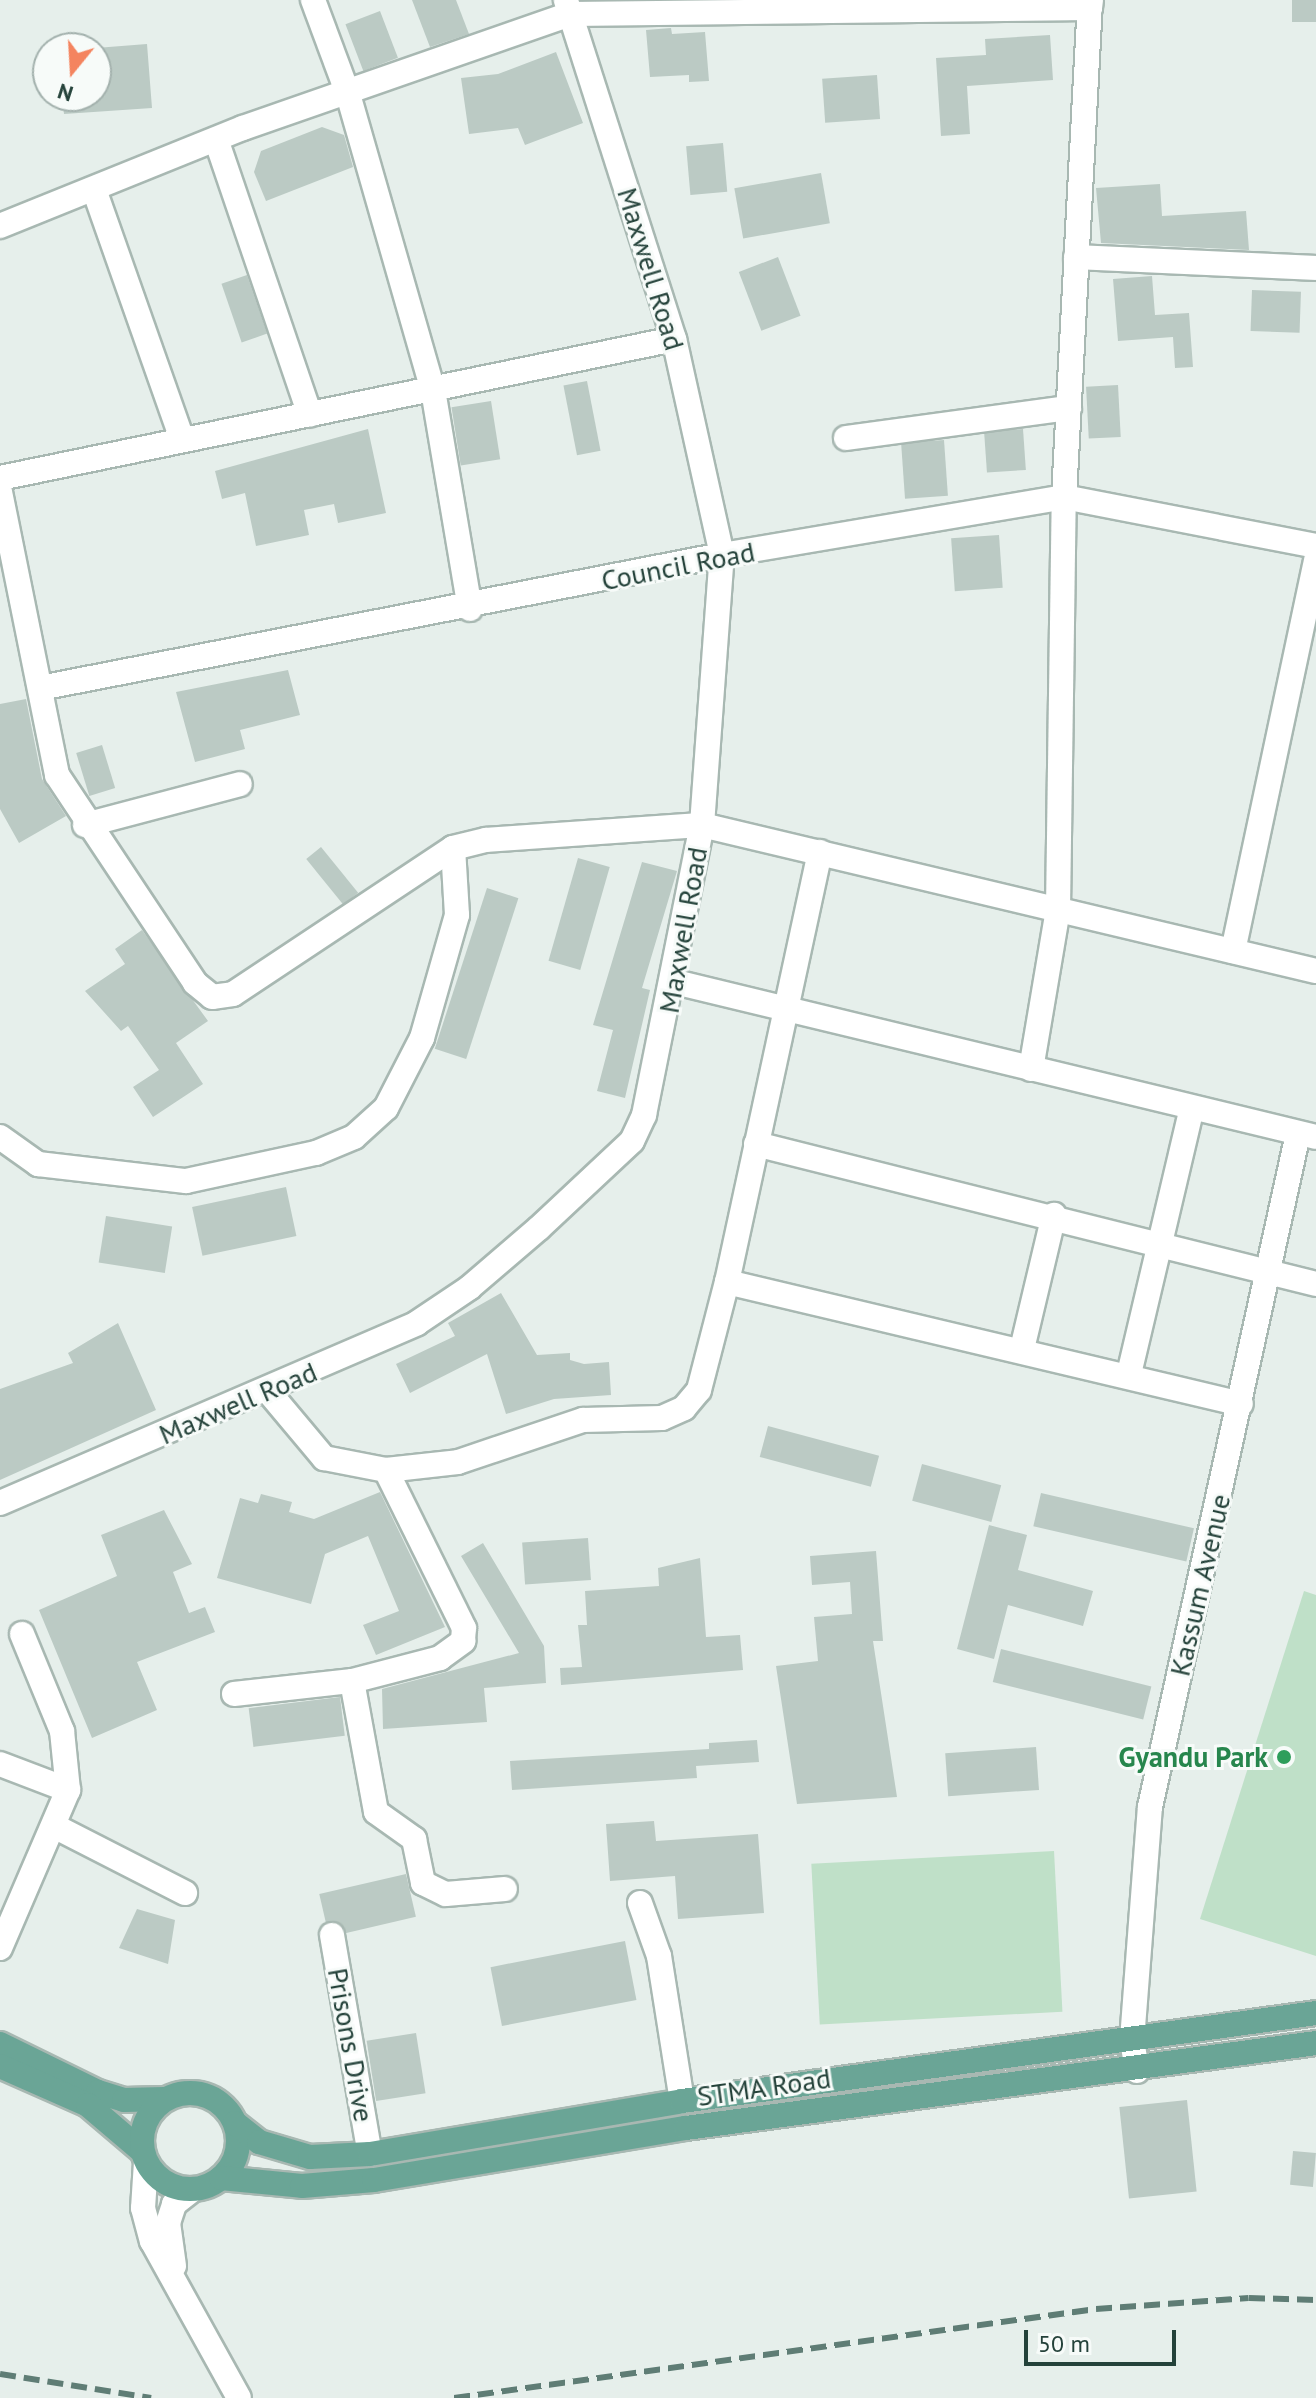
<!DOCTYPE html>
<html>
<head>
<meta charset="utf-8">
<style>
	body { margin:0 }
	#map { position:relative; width:1316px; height:2398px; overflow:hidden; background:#e6efeb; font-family:"PT Sans",sans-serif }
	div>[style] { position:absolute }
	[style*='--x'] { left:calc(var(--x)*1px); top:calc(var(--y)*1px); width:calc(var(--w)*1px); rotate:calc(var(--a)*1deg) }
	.green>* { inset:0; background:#bfe0c8; transform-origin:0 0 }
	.building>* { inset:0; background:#bbcac4; transform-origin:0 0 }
	.roads { filter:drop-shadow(2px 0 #a8b8b2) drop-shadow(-2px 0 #a8b8b2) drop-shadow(0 2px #a8b8b2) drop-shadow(0 -2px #a8b8b2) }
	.minor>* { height:24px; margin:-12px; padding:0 12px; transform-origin:12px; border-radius:12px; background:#fff }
	.major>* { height:24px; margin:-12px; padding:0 12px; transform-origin:12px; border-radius:12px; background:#6aa596 }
	.major>.ring { margin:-12px; padding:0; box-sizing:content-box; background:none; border:24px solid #6aa596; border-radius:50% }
	.rail>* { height:6px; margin-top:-3px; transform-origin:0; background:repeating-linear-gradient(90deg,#5f7d75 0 16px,transparent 0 24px) }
	.dots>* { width:22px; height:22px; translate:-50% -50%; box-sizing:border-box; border:4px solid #f7fbf9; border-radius:50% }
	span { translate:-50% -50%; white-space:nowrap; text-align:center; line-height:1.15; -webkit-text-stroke:6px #f7fbf9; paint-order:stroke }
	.street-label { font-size:28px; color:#24423a }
	.leisure-label { font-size:28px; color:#27864d; font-weight:700 }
	.right { translate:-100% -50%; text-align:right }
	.north { position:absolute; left:32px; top:32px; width:80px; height:80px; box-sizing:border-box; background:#f7fbf9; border:2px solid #a3b1ad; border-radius:50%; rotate:198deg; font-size:22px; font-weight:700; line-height:32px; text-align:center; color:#24423a }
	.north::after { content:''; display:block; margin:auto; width:28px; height:36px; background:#f4845f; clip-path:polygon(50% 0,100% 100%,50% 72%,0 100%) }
	.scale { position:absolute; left:1024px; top:2330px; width:152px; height:36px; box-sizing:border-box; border:4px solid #24423a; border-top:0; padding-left:10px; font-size:24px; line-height:28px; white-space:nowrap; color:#24423a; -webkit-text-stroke:6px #f7fbf9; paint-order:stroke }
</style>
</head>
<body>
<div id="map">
	<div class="green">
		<div style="clip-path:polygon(1304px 1591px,1316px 1595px,1316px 1956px,1200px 1919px)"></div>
		<div style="left:1054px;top:1851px;width:161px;height:243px;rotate:87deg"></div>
	</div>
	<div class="building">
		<div style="clip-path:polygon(412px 0,456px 0,469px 34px,430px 47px)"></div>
		<div style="left:1292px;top:0;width:24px;height:22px"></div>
		<div style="left:380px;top:11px;width:50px;height:37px;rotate:69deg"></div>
		<div style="clip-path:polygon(671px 28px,672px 34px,705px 32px,709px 81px,689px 82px,689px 75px,650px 77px,646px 30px)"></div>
		<div style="clip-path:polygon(1050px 35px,1053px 80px,967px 86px,970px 134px,941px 136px,936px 58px,986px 55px,985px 39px)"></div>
		<div style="clip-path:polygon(147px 44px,152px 108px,64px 114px,62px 96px,96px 96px,96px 48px)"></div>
		<div style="clip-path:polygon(556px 52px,583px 123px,525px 145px,518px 128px,469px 134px,461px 78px,498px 74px)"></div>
		<div style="left:877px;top:75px;width:44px;height:55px;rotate:86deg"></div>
		<div style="clip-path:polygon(322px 127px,344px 135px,353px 167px,266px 201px,254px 172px,261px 151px)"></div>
		<div style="left:723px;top:143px;width:49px;height:37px;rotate:85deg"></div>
		<div style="left:821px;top:173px;width:51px;height:88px;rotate:80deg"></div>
		<div style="clip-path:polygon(1160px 184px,1162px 216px,1246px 211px,1249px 250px,1101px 243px,1096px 188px)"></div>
		<div style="left:778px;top:257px;width:63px;height:42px;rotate:69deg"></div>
		<div style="left:247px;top:275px;width:62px;height:27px;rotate:71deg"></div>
		<div style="clip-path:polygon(1152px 276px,1155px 315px,1189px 313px,1193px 367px,1175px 368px,1173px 337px,1118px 341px,1113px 279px)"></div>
		<div style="left:1252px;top:290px;width:49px;height:41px;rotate:2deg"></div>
		<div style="left:587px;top:381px;width:71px;height:24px;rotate:79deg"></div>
		<div style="left:1118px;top:385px;width:52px;height:32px;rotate:87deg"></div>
		<div style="left:491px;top:401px;width:59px;height:40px;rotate:81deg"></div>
		<div style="clip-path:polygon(368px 429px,386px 513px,338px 523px,334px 504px,304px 510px,309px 535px,256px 546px,245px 493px,222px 499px,215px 471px)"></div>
		<div style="left:1023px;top:429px;width:41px;height:39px;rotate:86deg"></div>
		<div style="left:944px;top:440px;width:56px;height:43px;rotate:86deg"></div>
		<div style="left:999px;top:535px;width:53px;height:48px;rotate:86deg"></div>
		<div style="clip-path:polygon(288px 670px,300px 715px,240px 730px,245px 749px,195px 762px,176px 692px)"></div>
		<div style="clip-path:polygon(26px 699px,42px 779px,66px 816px,19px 843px,0 809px,0 704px)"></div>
		<div style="left:102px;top:745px;width:45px;height:27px;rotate:73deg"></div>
		<div style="left:321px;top:847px;width:59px;height:19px;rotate:51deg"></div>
		<div style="left:578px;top:858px;width:33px;height:107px;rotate:16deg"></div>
		<div style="clip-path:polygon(642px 862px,677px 871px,642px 988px,650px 990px,625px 1098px,597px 1091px,613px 1030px,593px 1025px)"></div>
		<div style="left:487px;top:888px;width:33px;height:169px;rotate:18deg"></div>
		<div style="clip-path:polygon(142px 930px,208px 1021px,176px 1043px,203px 1084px,153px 1117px,133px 1087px,159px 1070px,128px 1026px,121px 1031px,85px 991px,125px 964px,115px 949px)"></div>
		<div style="left:286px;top:1187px;width:50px;height:96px;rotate:78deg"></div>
		<div style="left:106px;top:1216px;width:67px;height:47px;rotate:9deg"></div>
		<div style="clip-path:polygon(501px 1293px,537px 1355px,570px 1353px,570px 1360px,584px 1364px,609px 1362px,611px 1395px,554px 1399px,506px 1414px,487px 1354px,410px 1393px,396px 1364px,455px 1336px,448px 1323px)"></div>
		<div style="clip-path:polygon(118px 1323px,156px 1410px,0 1480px,0 1389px,73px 1363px,68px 1353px)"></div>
		<div style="left:768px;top:1426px;width:115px;height:32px;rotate:15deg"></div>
		<div style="left:922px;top:1464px;width:82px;height:38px;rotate:15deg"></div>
		<div style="clip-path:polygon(380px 1492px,445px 1627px,376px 1655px,363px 1625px,399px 1611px,368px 1536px,325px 1554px,311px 1604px,217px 1578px,240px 1498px,258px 1503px,261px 1494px,292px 1502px,289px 1512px,314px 1519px)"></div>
		<div style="left:1041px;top:1493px;width:157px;height:34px;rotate:13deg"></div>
		<div style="clip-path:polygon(164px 1510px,192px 1564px,173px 1572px,189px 1613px,205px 1607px,215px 1632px,137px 1662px,157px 1710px,92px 1738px,39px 1610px,117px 1576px,101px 1535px)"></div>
		<div style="clip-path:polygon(989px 1525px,1027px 1535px,1018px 1570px,1093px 1591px,1083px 1626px,1008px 1605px,994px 1659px,957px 1649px)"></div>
		<div style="left:588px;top:1538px;width:42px;height:66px;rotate:86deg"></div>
		<div style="clip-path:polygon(483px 1543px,544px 1646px,546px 1683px,484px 1688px,487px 1722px,383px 1729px,382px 1689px,519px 1653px,461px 1556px)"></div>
		<div style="clip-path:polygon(876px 1551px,883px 1641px,873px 1641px,897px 1797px,797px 1804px,776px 1666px,818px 1661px,814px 1617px,852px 1614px,850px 1582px,812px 1585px,810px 1556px)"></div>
		<div style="clip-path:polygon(700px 1558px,706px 1637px,740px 1635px,743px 1670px,561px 1685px,560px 1668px,582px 1667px,578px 1625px,587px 1625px,585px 1591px,659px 1586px,658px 1568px)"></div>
		<div style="left:1001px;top:1649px;width:155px;height:34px;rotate:14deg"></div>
		<div style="left:340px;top:1697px;width:39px;height:92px;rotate:83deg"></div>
		<div style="clip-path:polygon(757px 1740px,759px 1762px,696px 1766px,697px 1778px,512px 1790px,510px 1761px,709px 1749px,709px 1743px)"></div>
		<div style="left:1036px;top:1747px;width:43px;height:91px;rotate:86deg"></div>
		<div style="clip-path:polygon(654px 1821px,656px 1841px,758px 1834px,764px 1913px,678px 1919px,675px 1876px,610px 1881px,606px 1824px)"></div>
		<div style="left:406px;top:1874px;width:44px;height:89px;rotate:77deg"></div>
		<div style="clip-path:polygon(137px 1909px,175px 1920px,168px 1964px,119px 1948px)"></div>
		<div style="left:625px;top:1941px;width:60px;height:137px;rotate:79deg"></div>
		<div style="left:416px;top:2033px;width:61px;height:50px;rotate:81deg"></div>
		<div style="left:1187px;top:2100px;width:92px;height:68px;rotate:84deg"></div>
		<div style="left:1293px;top:2151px;width:23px;height:34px;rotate:5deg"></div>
	</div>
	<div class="roads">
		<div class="minor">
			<div style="--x:313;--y:0;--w:100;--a:69.6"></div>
			<div style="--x:348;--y:94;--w:308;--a:74"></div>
			<div style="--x:433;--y:390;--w:222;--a:80.4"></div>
			<div style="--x:217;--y:142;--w:288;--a:71.2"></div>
			<div style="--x:95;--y:192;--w:262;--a:70.6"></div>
			<div style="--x:0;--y:226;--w:262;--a:-22"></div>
			<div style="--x:243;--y:128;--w:347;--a:-19.2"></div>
			<div style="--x:571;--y:14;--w:519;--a:-0.66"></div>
			<div style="--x:1090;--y:8;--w:8;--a:-83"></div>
			<div style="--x:1076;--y:257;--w:240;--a:2.6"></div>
			<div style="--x:846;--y:438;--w:225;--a:-7.7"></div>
			<div style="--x:0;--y:478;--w:688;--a:-11.65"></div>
			<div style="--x:0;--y:492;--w:289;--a:78.6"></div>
			<div style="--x:57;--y:775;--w:250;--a:56.4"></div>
			<div style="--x:195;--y:983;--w:22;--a:39"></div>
			<div style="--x:212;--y:997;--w:21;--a:-8"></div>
			<div style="--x:233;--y:994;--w:264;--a:-33.6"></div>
			<div style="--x:453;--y:848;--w:34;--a:-14"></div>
			<div style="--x:486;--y:840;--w:217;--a:-4"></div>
			<div style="--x:702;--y:825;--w:631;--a:13.38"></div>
			<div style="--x:40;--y:688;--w:695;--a:-11.04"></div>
			<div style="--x:722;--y:555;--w:347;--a:-9.6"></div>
			<div style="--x:1064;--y:497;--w:257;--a:11"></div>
			<div style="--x:85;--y:825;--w:160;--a:-14.8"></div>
			<div style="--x:1233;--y:951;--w:400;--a:-78"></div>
			<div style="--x:675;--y:982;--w:659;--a:13.59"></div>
			<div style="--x:1031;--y:1069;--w:161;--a:-80.4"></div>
			<div style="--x:1058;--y:910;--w:413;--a:-89.2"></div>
			<div style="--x:1064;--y:497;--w:490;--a:-87"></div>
			<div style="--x:0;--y:1137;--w:47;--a:35.4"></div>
			<div style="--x:38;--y:1164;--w:149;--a:6.6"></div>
			<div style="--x:186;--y:1181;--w:133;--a:-12.2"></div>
			<div style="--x:316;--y:1153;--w:41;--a:-22.8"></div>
			<div style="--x:354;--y:1137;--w:43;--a:-42.2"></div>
			<div style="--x:386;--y:1108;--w:79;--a:-62.8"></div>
			<div style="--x:422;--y:1038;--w:128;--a:-74.1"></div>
			<div style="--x:457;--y:915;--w:67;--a:-93.4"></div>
			<div style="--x:756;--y:1144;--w:577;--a:14.04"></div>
			<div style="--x:727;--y:1282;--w:528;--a:13.35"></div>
			<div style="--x:1022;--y:1349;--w:138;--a:-76.6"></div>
			<div style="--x:1129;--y:1374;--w:273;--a:-76.7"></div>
			<div style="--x:267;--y:1390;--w:89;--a:50"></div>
			<div style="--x:324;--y:1458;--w:63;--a:11"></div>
			<div style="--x:386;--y:1470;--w:72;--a:-6.3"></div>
			<div style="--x:458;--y:1462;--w:132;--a:-18.6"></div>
			<div style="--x:583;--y:1420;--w:79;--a:-1.5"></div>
			<div style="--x:662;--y:1418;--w:24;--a:-24"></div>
			<div style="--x:684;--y:1408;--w:23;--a:-50"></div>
			<div style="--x:699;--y:1390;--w:112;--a:-75.5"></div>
			<div style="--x:727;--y:1282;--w:440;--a:-77.8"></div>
			<div style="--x:0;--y:1503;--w:454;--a:-23.3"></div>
			<div style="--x:417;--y:1323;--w:63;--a:-33.9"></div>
			<div style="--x:469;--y:1288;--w:92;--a:-40.6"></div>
			<div style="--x:539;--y:1228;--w:127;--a:-43.1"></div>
			<div style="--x:632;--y:1141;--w:29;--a:-65"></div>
			<div style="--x:644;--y:1115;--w:296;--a:-78.7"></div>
			<div style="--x:702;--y:825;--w:271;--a:-85.8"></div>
			<div style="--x:722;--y:555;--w:221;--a:-102.5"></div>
			<div style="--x:674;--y:339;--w:356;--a:-107.7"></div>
			<div style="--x:352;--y:1681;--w:133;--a:79.6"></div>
			<div style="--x:376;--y:1812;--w:47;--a:35.4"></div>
			<div style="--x:414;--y:1839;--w:45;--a:78.4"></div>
			<div style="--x:423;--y:1883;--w:25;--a:26"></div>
			<div style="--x:446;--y:1894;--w:59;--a:-4.8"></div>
			<div style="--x:234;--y:1694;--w:119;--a:-6.3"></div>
			<div style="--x:352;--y:1681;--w:91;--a:-14.6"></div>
			<div style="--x:440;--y:1658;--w:29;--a:-36"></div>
			<div style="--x:463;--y:1641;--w:13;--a:-86"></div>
			<div style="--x:464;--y:1628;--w:176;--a:-116.3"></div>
			<div style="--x:0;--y:1764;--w:73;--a:20.9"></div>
			<div style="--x:56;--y:1827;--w:145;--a:27.1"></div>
			<div style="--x:640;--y:1903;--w:56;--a:70.3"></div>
			<div style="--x:659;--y:1956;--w:147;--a:81"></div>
			<div style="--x:332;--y:1935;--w:222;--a:80.2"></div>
			<div style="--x:0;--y:1948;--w:172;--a:-66.7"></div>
			<div style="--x:68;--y:1790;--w:59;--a:-95.8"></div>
			<div style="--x:62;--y:1731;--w:105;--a:-112.4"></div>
			<div style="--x:1137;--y:2071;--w:31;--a:-99"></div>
			<div style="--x:1132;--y:2040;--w:234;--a:-85.6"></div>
			<div style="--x:1150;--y:1807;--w:689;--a:-77.6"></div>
			<div style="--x:146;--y:2162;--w:46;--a:93.7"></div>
			<div style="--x:143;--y:2208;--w:34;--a:75"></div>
			<div style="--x:152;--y:2241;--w:179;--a:61"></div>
			<div style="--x:174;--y:2266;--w:43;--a:-97.9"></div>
			<div style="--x:168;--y:2223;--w:20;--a:-72"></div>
			<div style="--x:174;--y:2204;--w:24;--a:-38"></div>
		</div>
		<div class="major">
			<div style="--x:0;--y:2044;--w:109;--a:26.1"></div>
			<div style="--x:98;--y:2092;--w:27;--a:17"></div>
			<div style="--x:124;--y:2100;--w:41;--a:-1.4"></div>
			<div style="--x:0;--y:2066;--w:96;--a:23.9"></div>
			<div style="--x:88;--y:2105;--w:71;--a:40.4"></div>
			<div class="ring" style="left:142px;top:2093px;width:72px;height:72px"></div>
			<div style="--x:235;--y:2123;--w:31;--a:38"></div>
			<div style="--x:259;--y:2142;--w:53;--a:16.4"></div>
			<div style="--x:310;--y:2157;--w:60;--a:-2.9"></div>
			<div style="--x:370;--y:2154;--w:316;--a:-9.6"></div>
			<div style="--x:682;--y:2101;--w:640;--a:-7.9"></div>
			<div style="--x:221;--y:2178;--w:81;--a:5.6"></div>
			<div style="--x:302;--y:2186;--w:72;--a:-4.8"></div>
			<div style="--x:374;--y:2180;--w:316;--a:-9.5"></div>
			<div style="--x:686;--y:2128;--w:636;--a:-7.68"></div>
		</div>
	</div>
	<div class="rail">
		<div style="--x:0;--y:2374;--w:153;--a:9"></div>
		<div style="--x:454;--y:2398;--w:648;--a:-7.89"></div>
		<div style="--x:1096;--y:2309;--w:153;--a:-4.1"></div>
		<div style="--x:1249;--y:2298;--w:67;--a:1.7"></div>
	</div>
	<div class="dots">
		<div style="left:1284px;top:1757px;background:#2e9e5b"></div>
	</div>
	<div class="street-label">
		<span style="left:651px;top:269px;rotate:73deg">Maxwell Road</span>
		<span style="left:678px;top:566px;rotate:-11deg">Council Road</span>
		<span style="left:683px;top:930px;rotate:-80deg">Maxwell Road</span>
		<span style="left:238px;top:1403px;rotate:-23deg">Maxwell Road</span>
		<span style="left:1200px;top:1585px;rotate:-77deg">Kassum Avenue</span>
		<span style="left:351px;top:2045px;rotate:80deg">Prisons Drive</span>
		<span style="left:764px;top:2087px;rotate:-8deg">STMA Road</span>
	</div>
	<div class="leisure-label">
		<span class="right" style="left:1268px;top:1757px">Gyandu Park</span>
	</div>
	<div class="north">N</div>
	<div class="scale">50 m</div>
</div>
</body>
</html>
